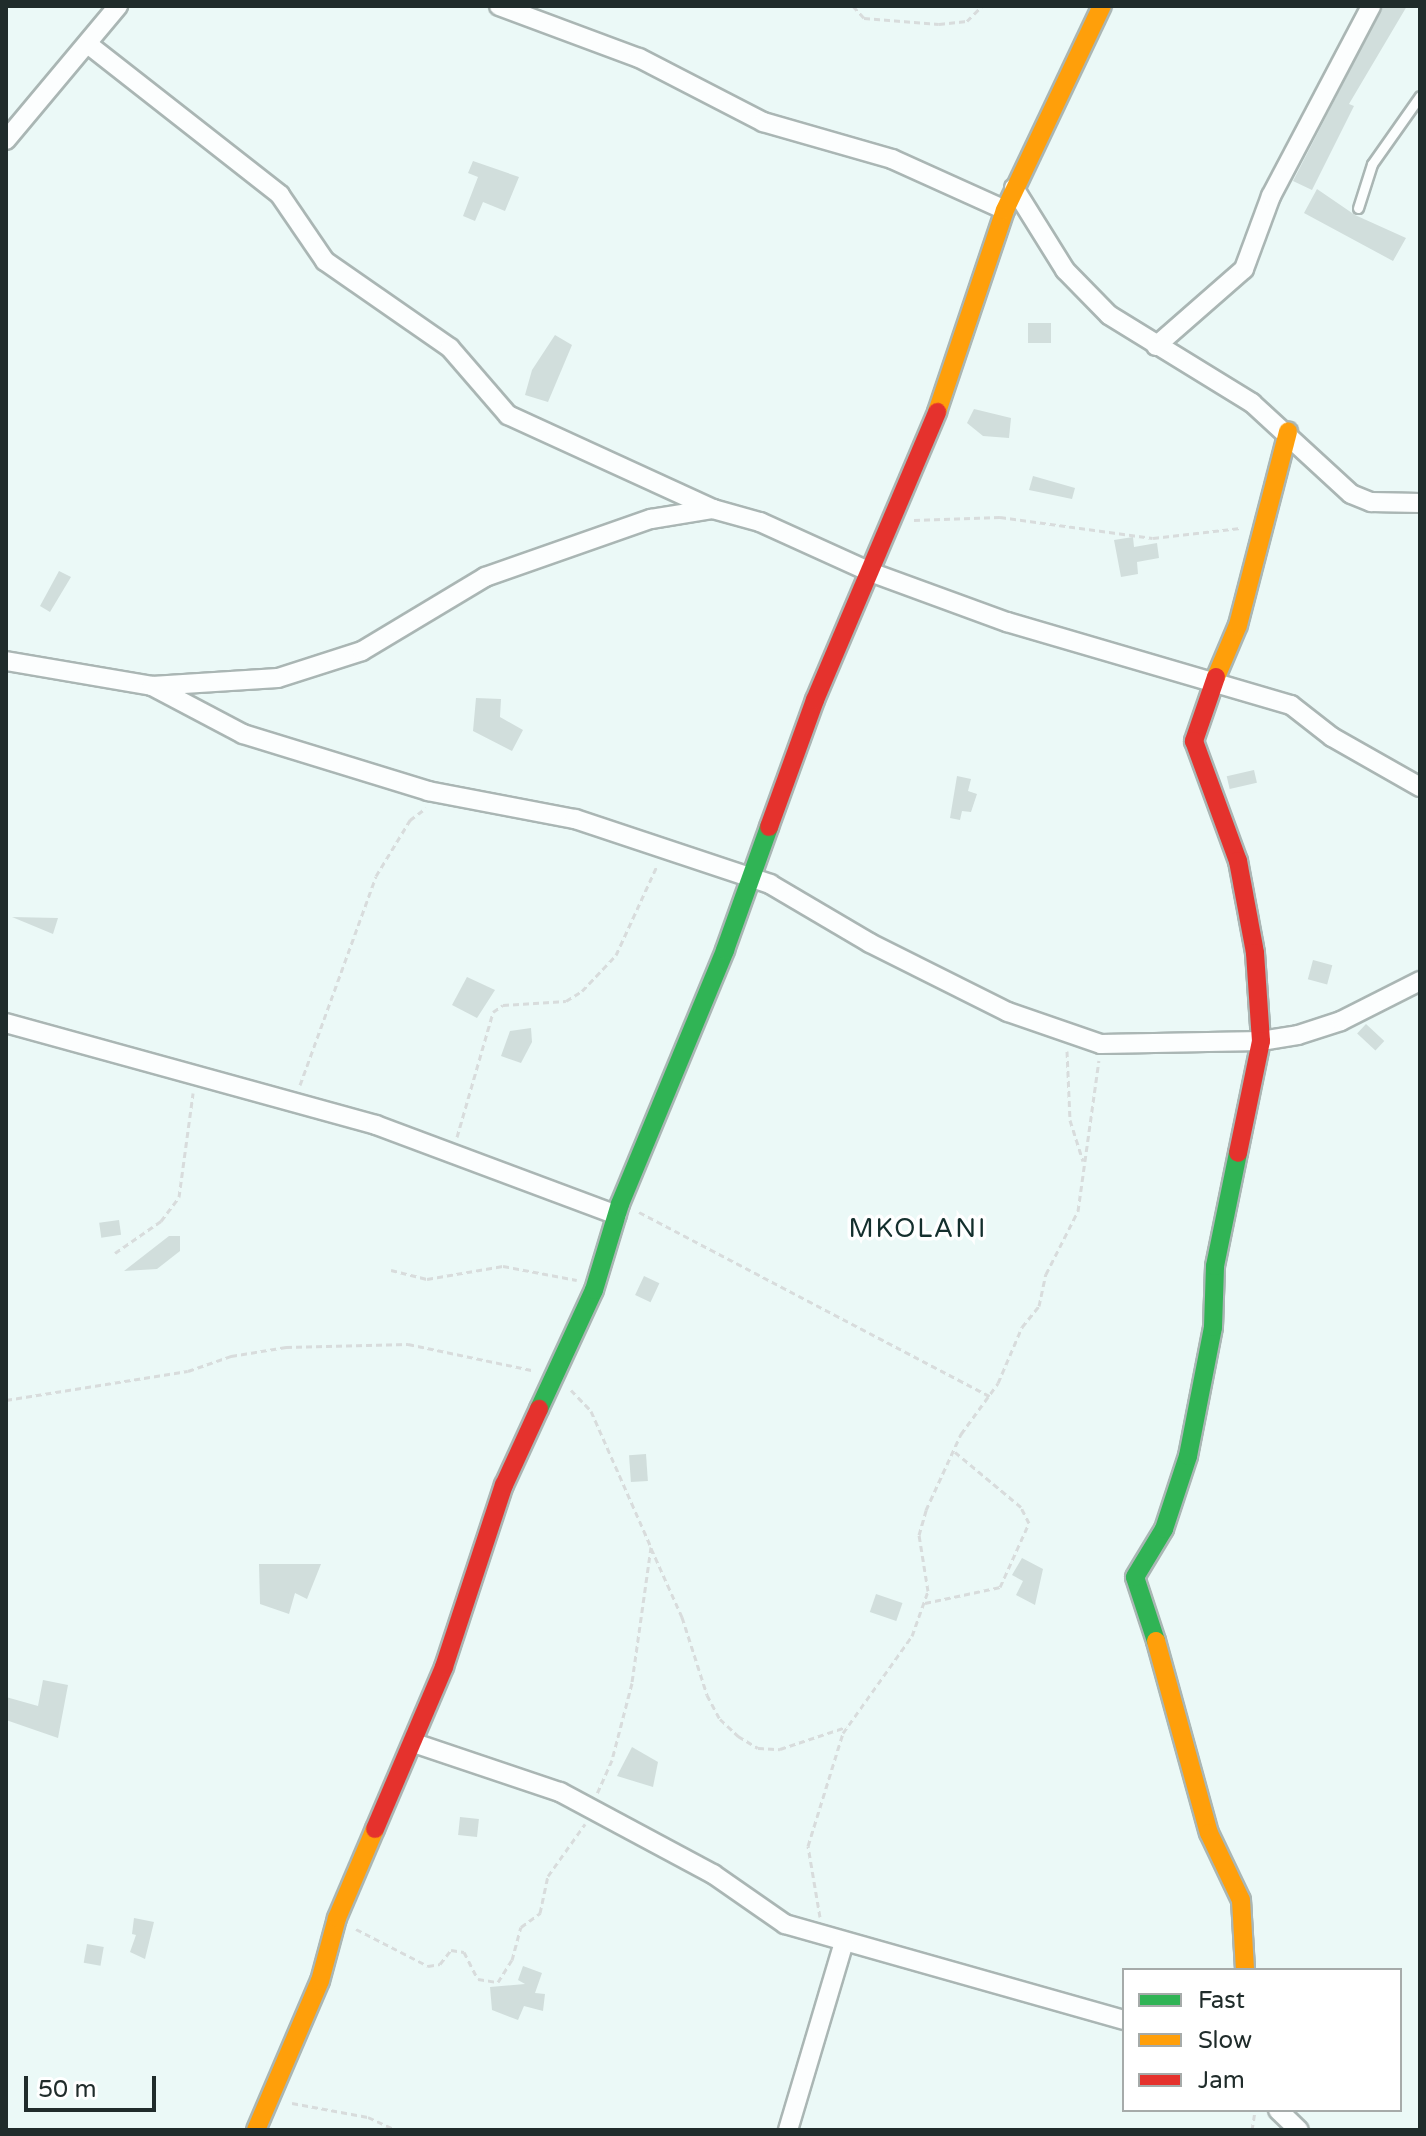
<!DOCTYPE html>
<html>
<head>
<meta charset="utf-8">
<style>
	body { margin:0 }
	#map { position:relative; width:1426px; height:2136px; overflow:hidden; background:#ebf9f7; font-family:"Varela Round",sans-serif }
	div>[style] { position:absolute }
	[style*='--x'] { left:calc(var(--x)*1px); top:calc(var(--y)*1px); width:calc(var(--w)*1px); rotate:calc(var(--a)*1deg) }
	.building>* { inset:0; background:#d1dedc; transform-origin:0 0 }
	.path>* { height:3px; margin-top:-1.5px; transform-origin:0; background:repeating-linear-gradient(90deg,#d8dcdc 0 6px,transparent 0 10px) }
	.roads { filter:drop-shadow(2px 0 #aab6b4) drop-shadow(-2px 0 #aab6b4) drop-shadow(0 2px #aab6b4) drop-shadow(0 -2px #aab6b4) }
	.lane>* { height:9px; margin:-4.5px; padding:0 4.5px; transform-origin:4.5px; border-radius:4.5px; background:#fcfefe }
	.street>* { height:18px; margin:-9px; padding:0 9px; transform-origin:9px; border-radius:9px; background:#fcfefe }
	.fast>* { height:18px; margin:-9px; padding:0 9px; transform-origin:9px; border-radius:9px; background:#30b455 }
	.slow>* { height:18px; margin:-9px; padding:0 9px; transform-origin:9px; border-radius:9px; background:#ff9f0a }
	.jam>* { height:18px; margin:-9px; padding:0 9px; transform-origin:9px; border-radius:9px; background:#e5322d }
	span { translate:-50% -50%; white-space:nowrap; text-align:center; line-height:1.15; -webkit-text-stroke:7px #fff; paint-order:stroke }
	.quarter-label { font-size:26px; color:#142f2d; letter-spacing:2px }
	.frame { position:absolute; inset:0; border:8px solid #202c2b; pointer-events:none }
	.legend { position:absolute; left:1122px; top:1968px; width:280px; height:144px; box-sizing:border-box; background:#fff; border:2px solid #a6abaa; margin:0; padding:10px 14px; list-style:none; font-size:24px; color:#202c2b }
	.legend li { display:flex; align-items:center; gap:16px; height:40px }
	.legend b { width:40px; border:2px solid #a6abaa }
	.scale { position:absolute; left:24px; top:2076px; width:132px; height:36px; box-sizing:border-box; border:4px solid #202c2b; border-top:0; padding-left:10px; font-size:24px; line-height:28px; white-space:nowrap; color:#202c2b; -webkit-text-stroke:6px #fff; paint-order:stroke }
</style>
</head>
<body>
<div id="map">
	<div class="building">
		<div style="clip-path:polygon(1383px 6px,1407px 6px,1349px 104px,1354px 106px,1312px 190px,1293px 181px)"></div>
		<div style="clip-path:polygon(473px 161px,519px 177px,505px 211px,483px 202px,475px 221px,463px 216px,478px 177px,468px 173px)"></div>
		<div style="clip-path:polygon(1317px 189px,1355px 215px,1406px 238px,1393px 261px,1304px 213px)"></div>
		<div style="left:1028px;top:323px;width:23px;height:20px"></div>
		<div style="clip-path:polygon(555px 335px,572px 345px,548px 402px,525px 395px,532px 370px)"></div>
		<div style="clip-path:polygon(974px 409px,1011px 418px,1009px 438px,983px 436px,967px 423px)"></div>
		<div style="clip-path:polygon(1033px 476px,1075px 488px,1072px 499px,1029px 490px)"></div>
		<div style="clip-path:polygon(1133px 537px,1134px 547px,1157px 543px,1159px 558px,1137px 562px,1138px 574px,1121px 577px,1114px 540px)"></div>
		<div style="clip-path:polygon(59px 571px,71px 577px,50px 612px,40px 606px)"></div>
		<div style="clip-path:polygon(476px 698px,501px 699px,500px 717px,523px 730px,512px 751px,473px 731px)"></div>
		<div style="left:1254px;top:770px;width:13px;height:28px;rotate:77deg"></div>
		<div style="clip-path:polygon(957px 776px,971px 779px,968px 791px,977px 794px,971px 812px,962px 811px,960px 820px,950px 818px)"></div>
		<div style="clip-path:polygon(12px 917px,58px 918px,53px 934px)"></div>
		<div style="left:1313px;top:960px;width:20px;height:20px;rotate:15deg"></div>
		<div style="clip-path:polygon(467px 977px,495px 990px,477px 1018px,452px 1005px)"></div>
		<div style="left:1366px;top:1024px;width:25px;height:13px;rotate:43deg"></div>
		<div style="clip-path:polygon(531px 1028px,532px 1042px,521px 1063px,501px 1056px,510px 1031px)"></div>
		<div style="left:119px;top:1220px;width:15px;height:20px;rotate:82deg"></div>
		<div style="clip-path:polygon(169px 1236px,180px 1236px,180px 1251px,157px 1269px,124px 1271px)"></div>
		<div style="left:644px;top:1276px;width:17px;height:21px;rotate:25deg"></div>
		<div style="left:646px;top:1454px;width:27px;height:17px;rotate:86deg"></div>
		<div style="clip-path:polygon(1022px 1558px,1043px 1569px,1035px 1605px,1016px 1595px,1023px 1581px,1012px 1575px)"></div>
		<div style="clip-path:polygon(259px 1564px,321px 1564px,307px 1599px,295px 1593px,289px 1614px,260px 1604px)"></div>
		<div style="left:876px;top:1594px;width:28px;height:19px;rotate:19deg"></div>
		<div style="clip-path:polygon(43px 1680px,68px 1685px,58px 1738px,6px 1720px,6px 1697px,38px 1706px)"></div>
		<div style="clip-path:polygon(632px 1747px,658px 1762px,653px 1787px,617px 1776px)"></div>
		<div style="left:460px;top:1817px;width:19px;height:18px;rotate:6deg"></div>
		<div style="clip-path:polygon(134px 1918px,154px 1922px,145px 1959px,130px 1952px,136px 1935px,132px 1934px)"></div>
		<div style="left:87px;top:1944px;width:17px;height:19px;rotate:10deg"></div>
		<div style="clip-path:polygon(523px 1966px,542px 1973px,535px 1993px,545px 1994px,543px 2011px,524px 2006px,518px 2020px,492px 2010px,490px 1987px,525px 1984px,518px 1980px)"></div>
	</div>
	<div class="path">
		<div style="--x:853;--y:6;--w:16;--a:47"></div>
		<div style="--x:864;--y:18;--w:75;--a:4.6"></div>
		<div style="--x:939;--y:24;--w:28;--a:-6"></div>
		<div style="--x:967;--y:21;--w:21;--a:-45"></div>
		<div style="--x:914;--y:520;--w:86;--a:-2"></div>
		<div style="--x:1000;--y:517;--w:154;--a:7.8"></div>
		<div style="--x:1153;--y:538;--w:88;--a:-6.6"></div>
		<div style="--x:1067;--y:1051;--w:69;--a:87.5"></div>
		<div style="--x:1070;--y:1120;--w:43;--a:72.4"></div>
		<div style="--x:300;--y:1085;--w:222;--a:-70"></div>
		<div style="--x:376;--y:876;--w:66;--a:-58.7"></div>
		<div style="--x:410;--y:820;--w:20;--a:-37"></div>
		<div style="--x:457;--y:1137;--w:130;--a:-73.9"></div>
		<div style="--x:493;--y:1012;--w:12;--a:-35"></div>
		<div style="--x:503;--y:1005;--w:63;--a:-3.6"></div>
		<div style="--x:566;--y:1001;--w:19;--a:-32"></div>
		<div style="--x:582;--y:991;--w:50;--a:-46.6"></div>
		<div style="--x:616;--y:955;--w:98;--a:-65.3"></div>
		<div style="--x:639;--y:1212;--w:396;--a:27.7"></div>
		<div style="--x:115;--y:1253;--w:56;--a:-34.8"></div>
		<div style="--x:161;--y:1221;--w:30;--a:-53"></div>
		<div style="--x:179;--y:1197;--w:105;--a:-82.3"></div>
		<div style="--x:391;--y:1270;--w:37;--a:14"></div>
		<div style="--x:427;--y:1279;--w:77;--a:-9.7"></div>
		<div style="--x:503;--y:1266;--w:75;--a:10.7"></div>
		<div style="--x:571;--y:1390;--w:29;--a:46"></div>
		<div style="--x:591;--y:1411;--w:149;--a:66.2"></div>
		<div style="--x:651;--y:1547;--w:137;--a:98"></div>
		<div style="--x:632;--y:1683;--w:80;--a:104.6"></div>
		<div style="--x:612;--y:1760;--w:36;--a:114"></div>
		<div style="--x:6;--y:1400;--w:184;--a:-9.1"></div>
		<div style="--x:188;--y:1371;--w:46;--a:-19.2"></div>
		<div style="--x:231;--y:1356;--w:56;--a:-9.3"></div>
		<div style="--x:286;--y:1347;--w:122;--a:-1.4"></div>
		<div style="--x:408;--y:1344;--w:126;--a:11.9"></div>
		<div style="--x:651;--y:1548;--w:76;--a:65.8"></div>
		<div style="--x:682;--y:1617;--w:82;--a:72.2"></div>
		<div style="--x:707;--y:1695;--w:27;--a:62"></div>
		<div style="--x:720;--y:1719;--w:25;--a:43"></div>
		<div style="--x:738;--y:1736;--w:23;--a:31"></div>
		<div style="--x:758;--y:1748;--w:22;--a:3"></div>
		<div style="--x:780;--y:1749;--w:70;--a:-18.4"></div>
		<div style="--x:925;--y:1603;--w:77;--a:-12"></div>
		<div style="--x:1000;--y:1587;--w:70;--a:-65.6"></div>
		<div style="--x:1029;--y:1523;--w:18;--a:-117"></div>
		<div style="--x:1021;--y:1507;--w:86;--a:-140.2"></div>
		<div style="--x:820;--y:1917;--w:72;--a:-99.6"></div>
		<div style="--x:808;--y:1846;--w:118;--a:-72.8"></div>
		<div style="--x:843;--y:1733;--w:119;--a:-54.6"></div>
		<div style="--x:912;--y:1636;--w:48;--a:-70.4"></div>
		<div style="--x:928;--y:1591;--w:57;--a:-99.1"></div>
		<div style="--x:919;--y:1535;--w:26;--a:-74"></div>
		<div style="--x:926;--y:1510;--w:84;--a:-65.3"></div>
		<div style="--x:961;--y:1434;--w:63;--a:-54"></div>
		<div style="--x:998;--y:1383;--w:61;--a:-66.8"></div>
		<div style="--x:1022;--y:1327;--w:27;--a:-51"></div>
		<div style="--x:1039;--y:1306;--w:33;--a:-78"></div>
		<div style="--x:1046;--y:1274;--w:71;--a:-63.1"></div>
		<div style="--x:1078;--y:1211;--w:152;--a:-82.1"></div>
		<div style="--x:356;--y:1929;--w:81;--a:27.2"></div>
		<div style="--x:428;--y:1966;--w:12;--a:-9"></div>
		<div style="--x:440;--y:1964;--w:18;--a:-52"></div>
		<div style="--x:451;--y:1950;--w:13;--a:9"></div>
		<div style="--x:464;--y:1952;--w:30;--a:63"></div>
		<div style="--x:478;--y:1979;--w:20;--a:9"></div>
		<div style="--x:498;--y:1982;--w:26;--a:-58"></div>
		<div style="--x:512;--y:1960;--w:34;--a:-75"></div>
		<div style="--x:521;--y:1927;--w:24;--a:-36"></div>
		<div style="--x:540;--y:1913;--w:38;--a:-78"></div>
		<div style="--x:548;--y:1876;--w:64;--a:-54.6"></div>
		<div style="--x:292;--y:2103;--w:77;--a:10.4"></div>
		<div style="--x:368;--y:2117;--w:31;--a:25"></div>
		<div style="--x:1252;--y:2130;--w:20;--a:-81"></div>
	</div>
	<div class="roads">
		<div class="lane">
			<div style="--x:1358;--y:208;--w:46;--a:-72.3"></div>
			<div style="--x:1372;--y:164;--w:83;--a:-54.8"></div>
		</div>
		<div class="street">
			<div style="--x:499;--y:6;--w:149;--a:20.4"></div>
			<div style="--x:639;--y:58;--w:140;--a:27.3"></div>
			<div style="--x:763;--y:122;--w:134;--a:16"></div>
			<div style="--x:892;--y:159;--w:124;--a:24.3"></div>
			<div style="--x:89;--y:45;--w:243;--a:38.1"></div>
			<div style="--x:280;--y:195;--w:80;--a:55.7"></div>
			<div style="--x:325;--y:261;--w:152;--a:34.8"></div>
			<div style="--x:450;--y:348;--w:89;--a:49.1"></div>
			<div style="--x:508;--y:415;--w:226;--a:24.6"></div>
			<div style="--x:6;--y:140;--w:175;--a:-50.1"></div>
			<div style="--x:1014;--y:188;--w:97;--a:58.1"></div>
			<div style="--x:1065;--y:270;--w:63;--a:45.6"></div>
			<div style="--x:1109;--y:315;--w:168;--a:31.6"></div>
			<div style="--x:1252;--y:403;--w:134;--a:42.6"></div>
			<div style="--x:1351;--y:494;--w:22;--a:22"></div>
			<div style="--x:1371;--y:502;--w:49;--a:1.2"></div>
			<div style="--x:1156;--y:346;--w:117;--a:-41.2"></div>
			<div style="--x:1244;--y:269;--w:78;--a:-69.7"></div>
			<div style="--x:1271;--y:196;--w:215;--a:-62.2"></div>
			<div style="--x:6;--y:661;--w:148;--a:9.7"></div>
			<div style="--x:152;--y:686;--w:126;--a:-3.6"></div>
			<div style="--x:278;--y:678;--w:88;--a:-17.8"></div>
			<div style="--x:362;--y:651;--w:144;--a:-31"></div>
			<div style="--x:485;--y:577;--w:176;--a:-19.3"></div>
			<div style="--x:651;--y:519;--w:63;--a:-9.2"></div>
			<div style="--x:713;--y:509;--w:49;--a:15.5"></div>
			<div style="--x:760;--y:522;--w:121;--a:24.4"></div>
			<div style="--x:870;--y:572;--w:146;--a:20.1"></div>
			<div style="--x:1007;--y:622;--w:296;--a:16.3"></div>
			<div style="--x:1291;--y:705;--w:52;--a:38"></div>
			<div style="--x:1332;--y:737;--w:101;--a:29.6"></div>
			<div style="--x:152;--y:686;--w:103;--a:27.8"></div>
			<div style="--x:243;--y:734;--w:194;--a:17.1"></div>
			<div style="--x:428;--y:791;--w:150;--a:10.8"></div>
			<div style="--x:575;--y:819;--w:206;--a:18.4"></div>
			<div style="--x:770;--y:884;--w:116;--a:30.5"></div>
			<div style="--x:870;--y:943;--w:154;--a:26.6"></div>
			<div style="--x:1008;--y:1012;--w:98;--a:19"></div>
			<div style="--x:1101;--y:1044;--w:160;--a:-1.1"></div>
			<div style="--x:1261;--y:1041;--w:37;--a:-9"></div>
			<div style="--x:1298;--y:1035;--w:45;--a:-18"></div>
			<div style="--x:1341;--y:1021;--w:89;--a:-26.9"></div>
			<div style="--x:6;--y:1023;--w:384;--a:15.4"></div>
			<div style="--x:376;--y:1125;--w:257;--a:20.5"></div>
			<div style="--x:414;--y:1743;--w:154;--a:18.6"></div>
			<div style="--x:560;--y:1792;--w:174;--a:28.2"></div>
			<div style="--x:713;--y:1874;--w:88;--a:34.8"></div>
			<div style="--x:785;--y:1924;--w:352;--a:15.8"></div>
			<div style="--x:1278;--y:2110;--w:29;--a:44"></div>
			<div style="--x:788;--y:2130;--w:196;--a:-73.4"></div>
		</div>
		<div class="fast">
			<div style="--x:539;--y:1409;--w:131;--a:-65.2"></div>
			<div style="--x:594;--y:1290;--w:90;--a:-73.2"></div>
			<div style="--x:620;--y:1204;--w:275;--a:-67.5"></div>
			<div style="--x:725;--y:950;--w:131;--a:-70.3"></div>
			<div style="--x:1156;--y:1641;--w:67;--a:-108.2"></div>
			<div style="--x:1135;--y:1577;--w:56;--a:-58.9"></div>
			<div style="--x:1164;--y:1529;--w:77;--a:-71.8"></div>
			<div style="--x:1188;--y:1456;--w:131;--a:-79"></div>
			<div style="--x:1213;--y:1327;--w:61;--a:-88.1"></div>
			<div style="--x:1215;--y:1266;--w:115;--a:-78.5"></div>
		</div>
		<div class="slow">
			<div style="--x:937;--y:412;--w:213;--a:-71.4"></div>
			<div style="--x:1005;--y:210;--w:226;--a:-64.6"></div>
			<div style="--x:1216;--y:677;--w:56;--a:-67.1"></div>
			<div style="--x:1238;--y:625;--w:200;--a:-75.5"></div>
			<div style="--x:1156;--y:1641;--w:199;--a:74.6"></div>
			<div style="--x:1209;--y:1833;--w:74;--a:64.5"></div>
			<div style="--x:1241;--y:1900;--w:70;--a:86.7"></div>
			<div style="--x:256;--y:2130;--w:162;--a:-66.8"></div>
			<div style="--x:320;--y:1981;--w:65;--a:-74.9"></div>
			<div style="--x:337;--y:1918;--w:97;--a:-66.9"></div>
		</div>
		<div class="jam">
			<div style="--x:1216;--y:677;--w:68;--a:109"></div>
			<div style="--x:1194;--y:741;--w:128;--a:69.9"></div>
			<div style="--x:1238;--y:861;--w:94;--a:79.5"></div>
			<div style="--x:1255;--y:953;--w:88;--a:86.1"></div>
			<div style="--x:1261;--y:1041;--w:114;--a:101.6"></div>
			<div style="--x:769;--y:827;--w:135;--a:-70.1"></div>
			<div style="--x:815;--y:700;--w:313;--a:-67"></div>
			<div style="--x:375;--y:1829;--w:176;--a:-66.9"></div>
			<div style="--x:444;--y:1667;--w:192;--a:-71.8"></div>
			<div style="--x:504;--y:1485;--w:84;--a:-65.3"></div>
		</div>
	</div>
	<div class="quarter-label">
		<span style="left:918px;top:1229px">MKOLANI</span>
	</div>
	<div class="frame"></div>
	<ul class="legend">
	<li><b style="height:10px;background:#30b455"></b>Fast</li>
	<li><b style="height:10px;background:#ff9f0a"></b>Slow</li>
	<li><b style="height:10px;background:#e5322d"></b>Jam</li>
	</ul>
	<div class="scale">50 m</div>
</div>
</body>
</html>
